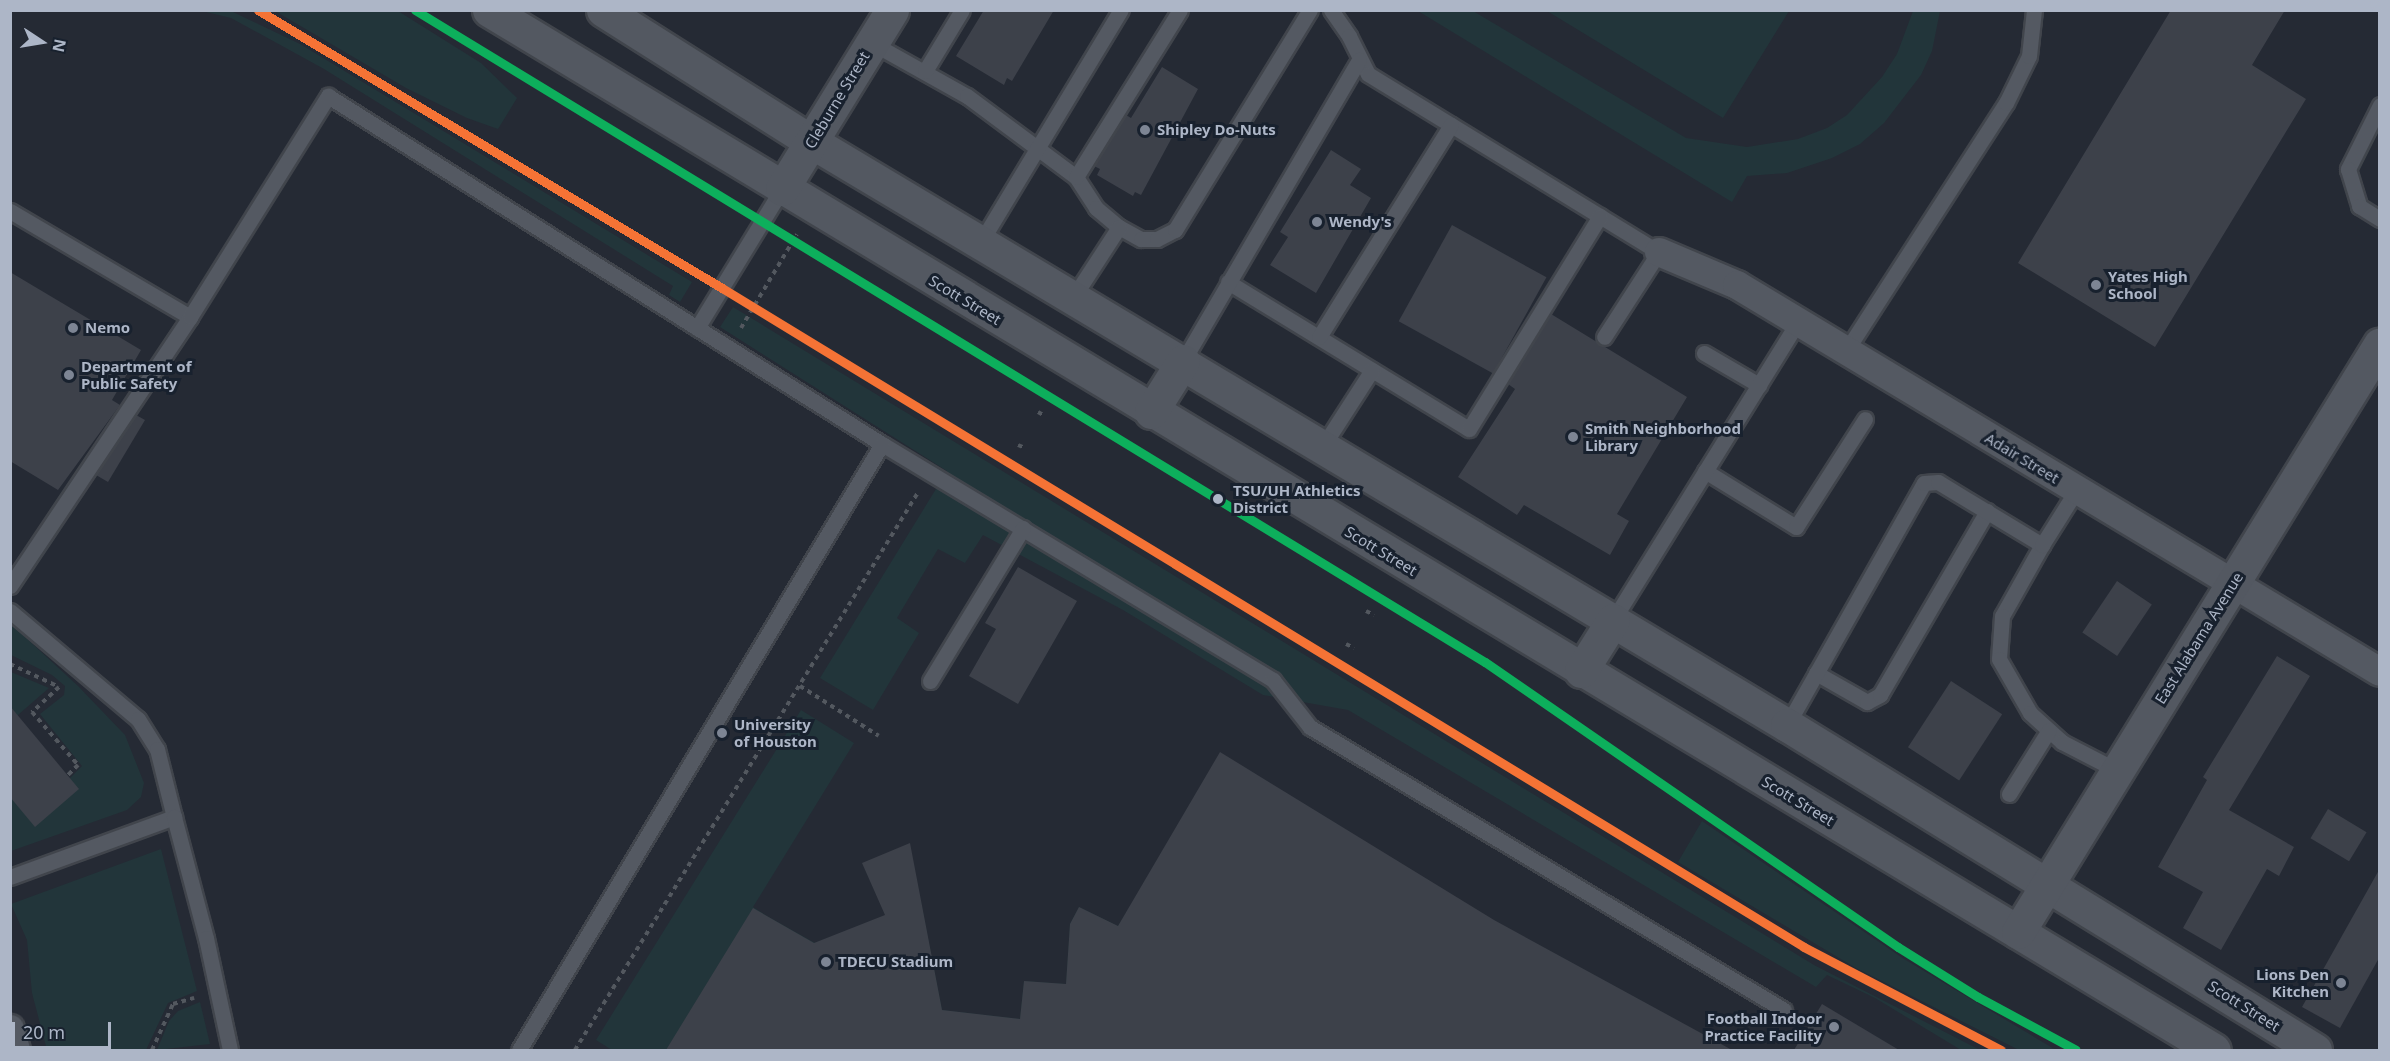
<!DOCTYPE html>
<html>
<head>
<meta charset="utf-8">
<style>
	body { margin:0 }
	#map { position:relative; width:2390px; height:1061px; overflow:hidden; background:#252a34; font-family:"Noto Sans",sans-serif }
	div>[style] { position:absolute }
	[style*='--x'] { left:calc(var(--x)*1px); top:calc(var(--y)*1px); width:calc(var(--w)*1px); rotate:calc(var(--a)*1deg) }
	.green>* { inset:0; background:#22353a }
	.building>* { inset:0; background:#3d414a; transform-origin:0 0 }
	.path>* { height:4px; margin-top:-2px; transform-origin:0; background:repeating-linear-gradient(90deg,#53585f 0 4.5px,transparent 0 9px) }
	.roads { filter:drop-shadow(2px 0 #41454c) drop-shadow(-2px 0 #41454c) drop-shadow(0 2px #41454c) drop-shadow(0 -2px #41454c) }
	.lane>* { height:15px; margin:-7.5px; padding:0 7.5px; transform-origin:7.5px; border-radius:7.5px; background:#545962 }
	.street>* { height:28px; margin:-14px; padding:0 14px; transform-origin:14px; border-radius:14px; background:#545962 }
	.secondary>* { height:33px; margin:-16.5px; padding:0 16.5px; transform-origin:16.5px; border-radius:16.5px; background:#535861 }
	.rail-1>* { height:9px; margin:-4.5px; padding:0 4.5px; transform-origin:4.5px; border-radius:4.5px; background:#f57335 }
	.rail-2>* { height:9px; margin:-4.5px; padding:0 4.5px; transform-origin:4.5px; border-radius:4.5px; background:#0daf5c }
	.dots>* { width:16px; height:16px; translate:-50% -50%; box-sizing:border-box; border:3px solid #18212e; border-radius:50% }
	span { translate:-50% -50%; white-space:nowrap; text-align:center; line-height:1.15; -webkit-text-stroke:6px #18212e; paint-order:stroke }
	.street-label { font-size:15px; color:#adb6c7 }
	.poi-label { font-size:15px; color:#adb6c7; font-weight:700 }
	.left { translate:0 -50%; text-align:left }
	.right { translate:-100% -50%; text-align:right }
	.stop-label { font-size:15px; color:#adb6c7; font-weight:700 }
	.frame { position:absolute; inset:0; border:12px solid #adb6c7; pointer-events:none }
	.north { position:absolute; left:12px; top:12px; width:60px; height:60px; -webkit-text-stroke:4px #18212e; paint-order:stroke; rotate:102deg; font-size:16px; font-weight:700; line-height:24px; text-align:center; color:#adb6c7 }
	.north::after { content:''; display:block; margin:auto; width:21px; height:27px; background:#adb6c7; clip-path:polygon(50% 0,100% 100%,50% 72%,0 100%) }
	.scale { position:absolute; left:12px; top:1022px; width:99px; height:27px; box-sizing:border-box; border:3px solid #adb6c7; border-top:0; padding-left:8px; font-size:18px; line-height:21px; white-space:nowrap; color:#adb6c7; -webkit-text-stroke:4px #18212e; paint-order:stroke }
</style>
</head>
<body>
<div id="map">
	<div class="green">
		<div style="clip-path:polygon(202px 11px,231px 11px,300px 44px,692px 282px,680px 302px,669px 295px,673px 286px,324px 69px,231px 18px)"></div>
		<div style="clip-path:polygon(275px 11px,398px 11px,481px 63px,517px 98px,498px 129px,467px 118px,406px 88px)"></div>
		<div style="clip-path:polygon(1418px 11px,1473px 11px,1686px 138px,1747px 147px,1798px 139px,1827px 128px,1847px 115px,1882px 77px,1897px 54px,1913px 11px,1940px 11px,1932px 51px,1921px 75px,1884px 123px,1860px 144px,1832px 158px,1787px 173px,1747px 176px,1732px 202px)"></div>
		<div style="clip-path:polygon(1547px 11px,1789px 10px,1789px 11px,1723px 118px)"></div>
		<div style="clip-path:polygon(733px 307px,1814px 965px,1980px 1050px,1961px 1050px,1875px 998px,1827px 975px,1816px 987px,1348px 710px,1263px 695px,1123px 610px,983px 535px,965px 563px,938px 549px,897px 618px,919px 633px,873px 710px,820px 678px,947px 471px,720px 327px)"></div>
		<div style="clip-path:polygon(11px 624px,78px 686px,125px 735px,144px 783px,141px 797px,127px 810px,11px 851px,10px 790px,69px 779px,82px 766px,40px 714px,64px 695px,65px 686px,52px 675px,11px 655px)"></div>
		<div style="clip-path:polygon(11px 672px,49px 688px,11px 721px)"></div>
		<div style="clip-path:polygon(801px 710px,854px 743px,753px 907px,767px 916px,815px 943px,921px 902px,942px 1010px,1020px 1019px,1024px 981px,1066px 984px,1070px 924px,1079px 907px,1118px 926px,1136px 898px,1399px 1050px,612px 1050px,596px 1040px)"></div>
		<div style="clip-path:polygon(1702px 821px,1904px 959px,2056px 1050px,2019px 1050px,1856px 968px,1678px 862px)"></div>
		<div style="clip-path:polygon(161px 849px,197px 991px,168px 1003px,146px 1050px,47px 1050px,32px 993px,27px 940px,11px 904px)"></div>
		<div style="clip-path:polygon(200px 1002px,210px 1044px,157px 1050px,169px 1021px,178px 1011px)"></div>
	</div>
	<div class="building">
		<div style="clip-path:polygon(984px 10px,1054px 10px,1012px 81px,1007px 78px,1004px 85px,956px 56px)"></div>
		<div style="clip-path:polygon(2171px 10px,2285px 10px,2252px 65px,2306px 99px,2155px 347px,2018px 263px)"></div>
		<div style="clip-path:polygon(1162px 67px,1198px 89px,1141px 195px,1135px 192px,1133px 196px,1097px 175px,1100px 169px,1094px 166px,1126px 115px,1131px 118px)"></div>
		<div style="clip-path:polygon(1331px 150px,1361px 169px,1350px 185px,1371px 198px,1316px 293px,1270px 265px,1288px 237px,1280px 232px)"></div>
		<div style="left:1452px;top:225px;width:108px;height:110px;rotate:29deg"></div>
		<div style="clip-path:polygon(10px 272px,141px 350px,112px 400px,120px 405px,58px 490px,10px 461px)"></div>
		<div style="clip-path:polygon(1551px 314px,1687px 397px,1617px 514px,1629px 521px,1610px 555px,1524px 505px,1517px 515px,1458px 477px,1515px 389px,1508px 384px)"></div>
		<div style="clip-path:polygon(136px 415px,145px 420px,108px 482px,96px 475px)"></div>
		<div style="clip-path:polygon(1018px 567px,1077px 601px,1018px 704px,969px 676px,996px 629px,985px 623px)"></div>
		<div style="left:2117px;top:581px;width:42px;height:62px;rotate:34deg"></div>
		<div style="clip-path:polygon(2277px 656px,2310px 676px,2229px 810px,2294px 847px,2279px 876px,2267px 869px,2221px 950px,2183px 928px,2203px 892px,2158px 867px,2207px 780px,2203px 777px)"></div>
		<div style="left:1951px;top:681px;width:61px;height:79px;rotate:33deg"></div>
		<div style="clip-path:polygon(10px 706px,79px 789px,35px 827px,10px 797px)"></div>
		<div style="clip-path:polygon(1220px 752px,1494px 920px,1732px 1050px,666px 1050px,753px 908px,814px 943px,885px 915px,862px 863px,910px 843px,942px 1010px,1020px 1019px,1024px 981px,1066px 984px,1070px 924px,1079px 907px,1118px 926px)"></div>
		<div style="left:2328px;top:809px;width:45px;height:34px;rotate:31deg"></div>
		<div style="clip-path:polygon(2379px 870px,2379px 958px,2340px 1028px,2302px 1007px)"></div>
		<div style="clip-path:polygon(1822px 1004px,1899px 1050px,1794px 1050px)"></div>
	</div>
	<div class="path">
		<div style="--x:741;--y:328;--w:109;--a:-59.2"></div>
		<div style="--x:1038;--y:412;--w:8;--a:30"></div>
		<div style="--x:1018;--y:445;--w:8;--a:23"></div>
		<div style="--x:1366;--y:611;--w:9;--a:27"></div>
		<div style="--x:1346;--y:644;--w:9;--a:27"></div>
		<div style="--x:10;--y:664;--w:54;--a:25.1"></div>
		<div style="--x:59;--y:687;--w:37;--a:137"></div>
		<div style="--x:32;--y:712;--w:70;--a:49"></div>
		<div style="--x:78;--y:765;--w:14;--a:135"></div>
		<div style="--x:800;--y:686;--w:93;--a:32.3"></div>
		<div style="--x:152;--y:1050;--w:51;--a:-65.5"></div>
		<div style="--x:173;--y:1004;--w:22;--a:-16"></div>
		<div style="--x:575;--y:1050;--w:653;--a:-58.4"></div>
	</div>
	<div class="roads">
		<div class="lane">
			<div style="--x:1331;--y:10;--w:32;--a:55"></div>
			<div style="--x:1349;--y:36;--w:42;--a:63.4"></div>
			<div style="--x:1368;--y:74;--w:341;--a:31.5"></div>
			<div style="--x:1659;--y:252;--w:101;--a:122.9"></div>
			<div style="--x:872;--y:43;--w:109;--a:29.2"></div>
			<div style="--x:967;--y:96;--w:87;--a:36.6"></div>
			<div style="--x:1037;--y:148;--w:49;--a:36.6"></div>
			<div style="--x:1076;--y:177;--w:37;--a:57"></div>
			<div style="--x:1096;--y:208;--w:30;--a:40"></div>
			<div style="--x:1119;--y:227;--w:25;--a:29"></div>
			<div style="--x:1141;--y:239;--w:16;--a:0"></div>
			<div style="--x:1157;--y:239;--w:20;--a:-27"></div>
			<div style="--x:1175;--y:230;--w:258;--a:-58.5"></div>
			<div style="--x:925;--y:71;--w:71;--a:-58.8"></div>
			<div style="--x:2380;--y:105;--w:72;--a:116.6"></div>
			<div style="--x:2348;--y:169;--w:39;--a:73"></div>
			<div style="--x:2359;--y:206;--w:25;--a:32"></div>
			<div style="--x:1076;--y:177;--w:197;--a:-58.1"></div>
			<div style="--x:10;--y:211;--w:209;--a:30.5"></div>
			<div style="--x:982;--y:240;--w:269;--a:-58.9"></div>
			<div style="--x:1228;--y:282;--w:282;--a:31.4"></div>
			<div style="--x:1469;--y:429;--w:250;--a:-58.4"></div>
			<div style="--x:1074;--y:296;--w:82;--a:-56.9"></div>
			<div style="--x:697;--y:328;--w:163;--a:-58.6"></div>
			<div style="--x:1319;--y:337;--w:250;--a:-58.1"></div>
			<div style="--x:1846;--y:351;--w:295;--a:-57.2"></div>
			<div style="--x:2006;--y:103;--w:52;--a:-63.9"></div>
			<div style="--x:2029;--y:56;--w:46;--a:-83.8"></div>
			<div style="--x:1704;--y:353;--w:64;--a:30.2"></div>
			<div style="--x:1183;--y:361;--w:349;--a:-59.7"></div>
			<div style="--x:882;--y:444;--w:457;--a:31.1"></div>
			<div style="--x:1273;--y:680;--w:60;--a:51.8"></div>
			<div style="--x:1310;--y:727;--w:552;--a:30.84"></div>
			<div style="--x:1323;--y:446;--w:90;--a:-57.2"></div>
			<div style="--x:1705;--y:471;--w:107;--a:31.6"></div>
			<div style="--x:1796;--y:527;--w:128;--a:-57.4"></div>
			<div style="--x:2042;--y:545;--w:81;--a:119.4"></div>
			<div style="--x:2002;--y:616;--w:43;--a:94"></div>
			<div style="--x:1999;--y:659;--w:62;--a:60.1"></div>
			<div style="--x:2030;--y:713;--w:43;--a:42.2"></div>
			<div style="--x:2062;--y:742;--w:63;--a:27.4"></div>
			<div style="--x:10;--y:586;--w:324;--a:-56.2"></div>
			<div style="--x:190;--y:317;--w:261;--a:-58"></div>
			<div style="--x:328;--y:96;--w:654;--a:32.14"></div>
			<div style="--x:882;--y:444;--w:706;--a:120.92"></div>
			<div style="--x:10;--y:611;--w:167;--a:40.2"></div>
			<div style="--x:138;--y:719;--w:36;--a:58"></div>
			<div style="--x:157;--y:749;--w:70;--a:76"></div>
			<div style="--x:1613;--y:620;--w:351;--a:-58.2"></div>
			<div style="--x:1816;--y:673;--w:59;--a:29.6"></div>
			<div style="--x:1867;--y:702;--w:15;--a:-28"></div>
			<div style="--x:1880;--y:695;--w:213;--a:-59.8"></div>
			<div style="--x:930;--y:681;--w:179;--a:-58.7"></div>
			<div style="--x:1787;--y:725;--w:278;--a:-60.5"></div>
			<div style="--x:1924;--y:483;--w:14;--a:-4"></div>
			<div style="--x:1938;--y:482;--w:122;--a:31.2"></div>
			<div style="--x:2042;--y:545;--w:64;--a:-57.8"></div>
			<div style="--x:2009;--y:794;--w:75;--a:-58"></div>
			<div style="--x:10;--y:877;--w:175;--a:-20.1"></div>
			<div style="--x:174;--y:817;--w:125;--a:75.2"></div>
			<div style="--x:206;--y:938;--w:115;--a:77.9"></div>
		</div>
		<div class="street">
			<div style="--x:1659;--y:252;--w:85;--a:22.9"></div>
			<div style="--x:1737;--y:285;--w:750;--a:31.04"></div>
			<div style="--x:10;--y:1029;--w:22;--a:74"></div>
		</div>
		<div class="secondary">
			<div style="--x:489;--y:10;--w:2014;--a:31.09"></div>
			<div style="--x:603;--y:10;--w:247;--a:32.3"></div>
			<div style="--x:812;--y:142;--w:1136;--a:30.88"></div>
			<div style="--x:1787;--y:725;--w:620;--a:31.61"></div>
			<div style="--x:782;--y:189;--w:210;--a:-58.4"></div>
			<div style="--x:1151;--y:412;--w:60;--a:-57.9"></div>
			<div style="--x:1581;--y:671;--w:60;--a:-57.9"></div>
			<div style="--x:2018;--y:932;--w:690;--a:-58.38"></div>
		</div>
	</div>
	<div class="rail-1">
		<div style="--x:258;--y:10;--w:541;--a:30.93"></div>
		<div style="--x:722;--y:288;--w:1267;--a:31.34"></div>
		<div style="--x:1804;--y:947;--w:222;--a:27.6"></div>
	</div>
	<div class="rail-2">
		<div style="--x:415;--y:10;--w:1253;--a:31.36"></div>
		<div style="--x:1485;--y:662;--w:502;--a:34.61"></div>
		<div style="--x:1898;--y:947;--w:94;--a:32"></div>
		<div style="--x:1978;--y:997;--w:111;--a:28.4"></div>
	</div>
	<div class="dots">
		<div style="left:1145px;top:130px;background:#7d8594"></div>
		<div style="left:1317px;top:222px;background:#7d8594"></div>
		<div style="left:2096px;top:285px;background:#7d8594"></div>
		<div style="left:73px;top:328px;background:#7d8594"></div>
		<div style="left:69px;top:375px;background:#7d8594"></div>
		<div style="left:1573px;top:437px;background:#7d8594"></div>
		<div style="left:1218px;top:499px;background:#adb6c7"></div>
		<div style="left:722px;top:733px;background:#7d8594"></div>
		<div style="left:826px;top:962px;background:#7d8594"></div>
		<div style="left:2341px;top:983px;background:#7d8594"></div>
		<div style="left:1834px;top:1027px;background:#7d8594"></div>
	</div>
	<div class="street-label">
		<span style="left:837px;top:100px;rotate:-59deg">Cleburne Street</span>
		<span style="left:965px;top:300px;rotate:31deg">Scott Street</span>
		<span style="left:2022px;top:458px;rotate:31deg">Adair Street</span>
		<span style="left:1381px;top:551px;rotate:31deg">Scott Street</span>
		<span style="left:2199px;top:638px;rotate:-58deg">East Alabama Avenue</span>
		<span style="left:1798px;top:801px;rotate:31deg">Scott Street</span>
		<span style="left:2244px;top:1006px;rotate:32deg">Scott Street</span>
	</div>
	<div class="poi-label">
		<span class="left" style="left:1157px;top:130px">Shipley Do-Nuts</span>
		<span class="left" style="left:1329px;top:222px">Wendy's</span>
		<span class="left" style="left:2108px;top:285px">Yates High<br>School</span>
		<span class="left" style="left:85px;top:328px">Nemo</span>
		<span class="left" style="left:81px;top:375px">Department of<br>Public Safety</span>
		<span class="left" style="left:1585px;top:437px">Smith Neighborhood<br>Library</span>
		<span class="left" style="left:734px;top:733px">University<br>of Houston</span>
		<span class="left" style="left:838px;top:962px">TDECU Stadium</span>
		<span class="right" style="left:2329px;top:983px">Lions Den<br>Kitchen</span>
		<span class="right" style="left:1822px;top:1027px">Football Indoor<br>Practice Facility</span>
	</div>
	<div class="stop-label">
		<span class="left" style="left:1233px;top:499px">TSU/UH Athletics<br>District</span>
	</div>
	<div class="frame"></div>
	<div class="north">N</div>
	<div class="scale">20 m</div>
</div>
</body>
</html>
